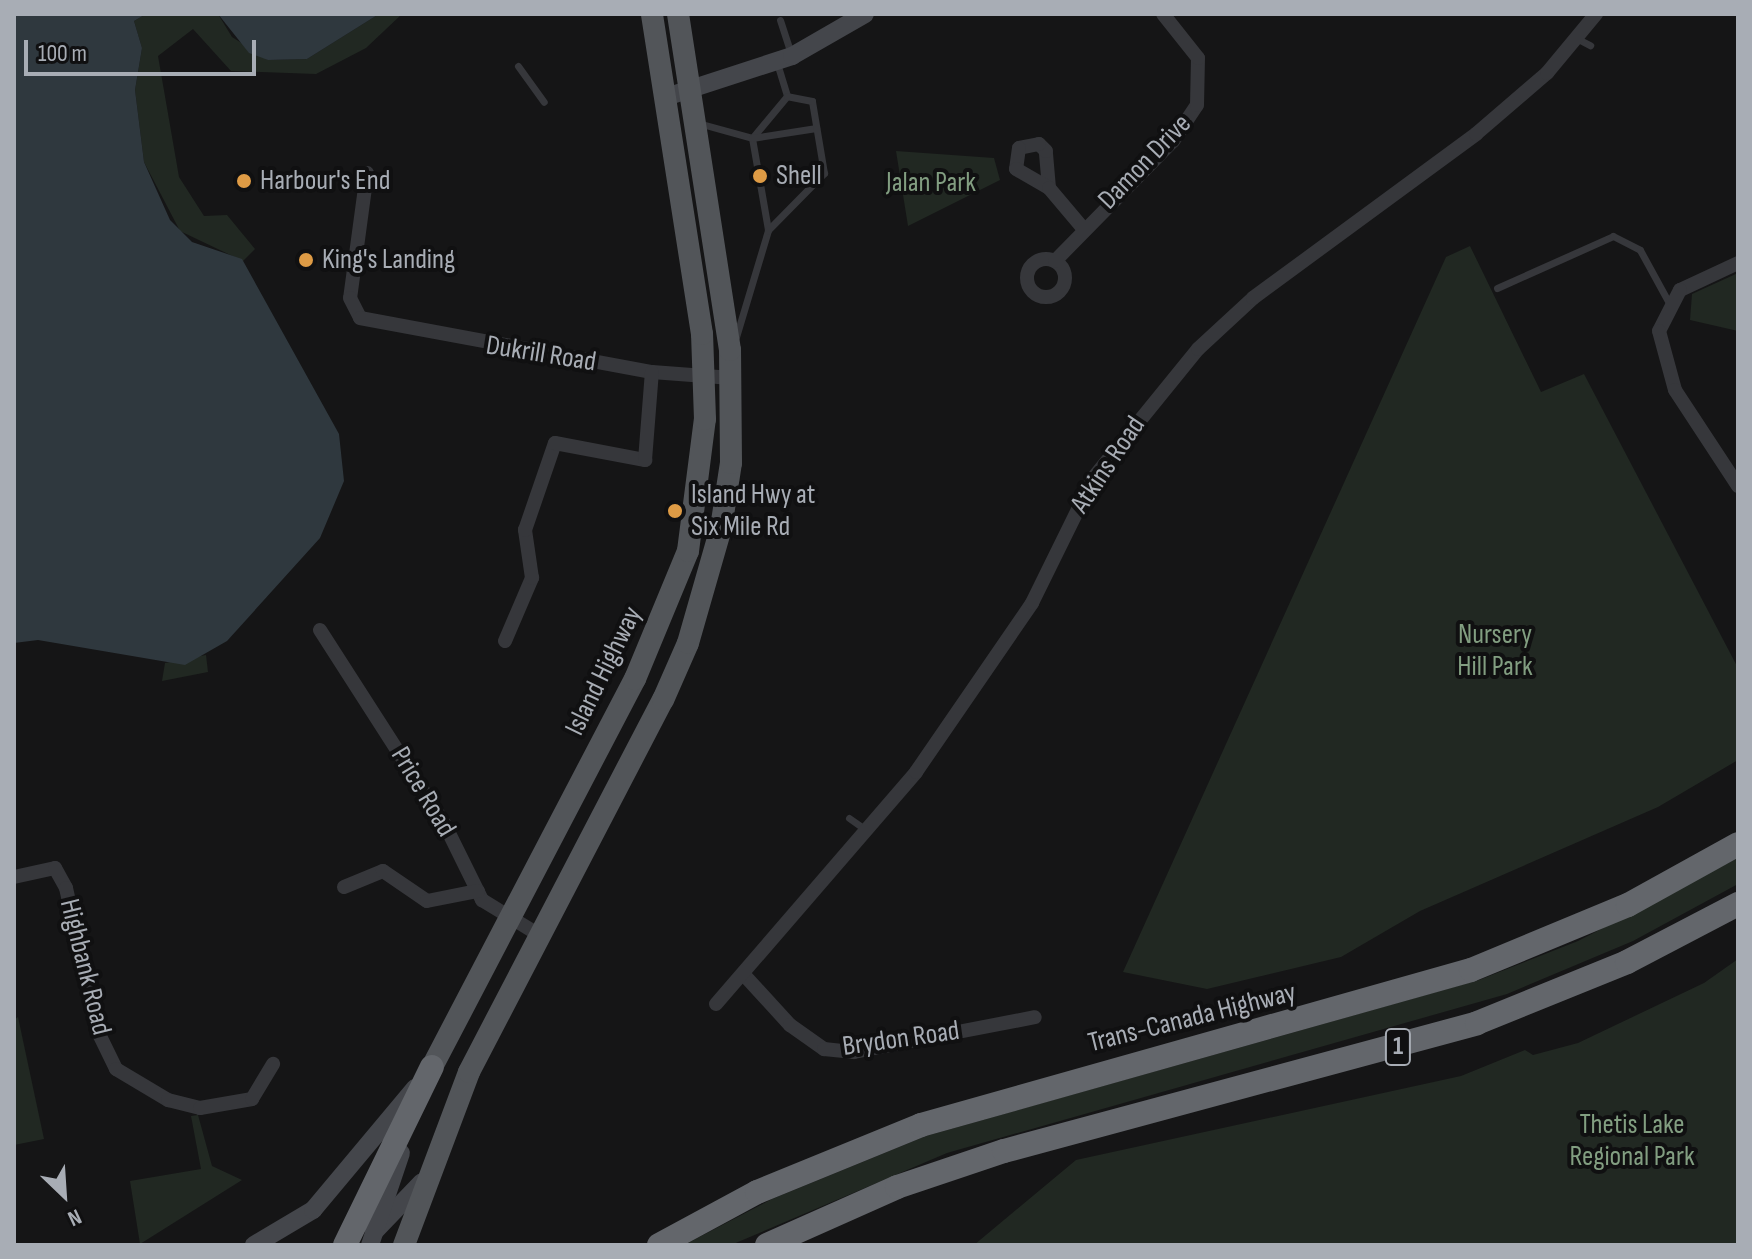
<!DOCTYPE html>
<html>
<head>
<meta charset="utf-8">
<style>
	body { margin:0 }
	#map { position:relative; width:1752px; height:1259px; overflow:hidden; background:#151516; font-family:"Sofia Sans Condensed",sans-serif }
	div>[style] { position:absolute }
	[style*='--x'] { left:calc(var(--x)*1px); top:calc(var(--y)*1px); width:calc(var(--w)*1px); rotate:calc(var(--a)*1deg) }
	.green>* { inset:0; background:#212822 }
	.water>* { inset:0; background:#2f383e }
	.lane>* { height:7px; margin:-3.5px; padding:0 3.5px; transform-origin:3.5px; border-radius:3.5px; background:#36373b }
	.street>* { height:14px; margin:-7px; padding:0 7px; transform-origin:7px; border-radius:7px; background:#36373b }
	.street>.ring { margin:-7px; padding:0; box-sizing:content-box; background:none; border:14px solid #36373b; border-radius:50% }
	.secondary>* { height:18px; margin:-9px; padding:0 9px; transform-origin:9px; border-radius:9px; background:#44464b }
	.primary>* { height:22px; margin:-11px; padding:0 11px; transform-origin:11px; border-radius:11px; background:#525559 }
	.highway>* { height:24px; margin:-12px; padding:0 12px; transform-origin:12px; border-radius:12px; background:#63666b }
	.dots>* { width:22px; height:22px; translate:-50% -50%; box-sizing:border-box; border:4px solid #101011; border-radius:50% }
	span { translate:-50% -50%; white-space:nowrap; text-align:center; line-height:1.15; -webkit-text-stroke:8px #101011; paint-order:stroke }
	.shield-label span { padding:2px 6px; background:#101011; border:2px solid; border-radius:6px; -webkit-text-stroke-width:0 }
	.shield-label { font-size:26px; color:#a8adb5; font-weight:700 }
	.street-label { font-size:28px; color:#a8adb5 }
	.poi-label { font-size:28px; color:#a8adb5 }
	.left { translate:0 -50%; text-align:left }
	.park-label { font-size:28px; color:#829e81 }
	.frame { position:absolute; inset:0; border:16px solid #a8adb5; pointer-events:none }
	.north { position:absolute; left:24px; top:1155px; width:80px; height:80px; -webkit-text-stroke:6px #101011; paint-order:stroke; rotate:155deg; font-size:22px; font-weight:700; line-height:32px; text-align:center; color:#a8adb5 }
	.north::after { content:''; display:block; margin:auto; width:28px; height:36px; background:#a8adb5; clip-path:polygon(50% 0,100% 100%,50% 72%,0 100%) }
	.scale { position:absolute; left:24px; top:40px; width:232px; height:36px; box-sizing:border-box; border:4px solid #a8adb5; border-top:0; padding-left:10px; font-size:24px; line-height:28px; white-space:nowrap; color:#a8adb5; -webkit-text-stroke:6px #101011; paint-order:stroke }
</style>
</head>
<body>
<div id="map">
	<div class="green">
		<div style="clip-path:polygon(146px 14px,218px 14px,232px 37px,268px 60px,307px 59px,379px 14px,402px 14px,366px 48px,316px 74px,231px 71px,193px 29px,158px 56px,179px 177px,204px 216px,227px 215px,255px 249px,243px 261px,180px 231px,144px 162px,135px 90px,142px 48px,134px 21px)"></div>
		<div style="clip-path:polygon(896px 151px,994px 158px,1000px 180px,908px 226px)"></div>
		<div style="clip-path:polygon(1470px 246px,1541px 392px,1584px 374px,1738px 668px,1738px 760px,1658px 807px,1420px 911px,1341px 957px,1207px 989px,1123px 972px,1446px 257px)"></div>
		<div style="clip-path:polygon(1738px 273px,1738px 331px,1690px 320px,1692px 294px)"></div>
		<div style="clip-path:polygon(206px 655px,208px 672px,162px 681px,165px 663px)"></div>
		<div style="clip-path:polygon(1738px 858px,1738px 884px,1633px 941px,1507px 994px,947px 1153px,731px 1245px,684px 1245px,772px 1199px,926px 1136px,1479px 980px,1578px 941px)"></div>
		<div style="clip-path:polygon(1738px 959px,1738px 1245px,974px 1245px,1076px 1160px,1461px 1076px,1525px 1050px,1533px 1055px,1578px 1043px,1704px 983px)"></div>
		<div style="clip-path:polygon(18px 1017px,44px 1139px,14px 1145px,14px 1020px)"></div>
		<div style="clip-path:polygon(198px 1115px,212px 1166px,242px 1180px,140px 1244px,130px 1181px,201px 1169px,191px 1116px)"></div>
	</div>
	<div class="water">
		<div style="clip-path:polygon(14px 14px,146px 14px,134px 21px,142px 48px,135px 90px,144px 162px,170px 220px,192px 242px,242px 259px,339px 434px,344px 481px,320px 538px,227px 641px,185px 665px,38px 640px,14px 643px)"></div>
		<div style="clip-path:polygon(218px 14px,379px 14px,307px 59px,268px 60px,249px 53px)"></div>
	</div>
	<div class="lane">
		<div style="--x:780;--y:20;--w:38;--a:72"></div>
		<div style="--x:1576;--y:38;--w:16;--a:27"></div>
		<div style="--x:777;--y:63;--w:34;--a:73"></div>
		<div style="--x:518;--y:66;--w:44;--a:54.2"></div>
		<div style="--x:698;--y:123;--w:56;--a:15.5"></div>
		<div style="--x:752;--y:138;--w:93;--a:80.1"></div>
		<div style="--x:753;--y:137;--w:53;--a:-50.3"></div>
		<div style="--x:752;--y:138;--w:65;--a:-8.9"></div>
		<div style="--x:1497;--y:288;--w:127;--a:-24.1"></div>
		<div style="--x:1613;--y:236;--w:30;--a:27"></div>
		<div style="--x:1640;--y:250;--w:60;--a:61.3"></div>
		<div style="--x:736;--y:337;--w:112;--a:-73.3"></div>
		<div style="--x:768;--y:230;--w:80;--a:-45.5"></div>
		<div style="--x:824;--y:173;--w:73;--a:-99.5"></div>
		<div style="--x:812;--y:101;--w:25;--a:-169"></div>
		<div style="--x:849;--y:818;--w:21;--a:35"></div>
	</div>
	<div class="street">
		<div style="--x:367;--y:173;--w:126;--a:97.7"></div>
		<div style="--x:350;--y:298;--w:22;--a:63"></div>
		<div style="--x:360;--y:318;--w:297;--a:10.5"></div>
		<div style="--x:652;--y:372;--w:80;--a:4.3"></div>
		<div style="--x:1049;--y:188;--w:37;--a:-95"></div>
		<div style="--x:1046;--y:151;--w:10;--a:-135"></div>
		<div style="--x:1039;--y:144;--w:20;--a:169"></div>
		<div style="--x:1019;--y:148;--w:21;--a:98"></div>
		<div style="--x:1016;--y:169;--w:38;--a:30"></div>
		<div style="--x:1049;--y:188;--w:51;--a:49.8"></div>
		<div class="ring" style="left:1027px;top:259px;width:24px;height:24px"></div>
		<div style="--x:1055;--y:261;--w:168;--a:-45.5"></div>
		<div style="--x:1173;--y:141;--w:43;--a:-56.3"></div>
		<div style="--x:1197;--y:105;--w:47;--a:-88.8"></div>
		<div style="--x:1198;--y:58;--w:56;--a:-128.5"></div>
		<div style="--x:1738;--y:263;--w:64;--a:155"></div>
		<div style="--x:1680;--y:290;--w:46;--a:117.1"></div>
		<div style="--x:1659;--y:331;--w:61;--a:74.8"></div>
		<div style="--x:1675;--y:390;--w:115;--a:56.7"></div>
		<div style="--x:320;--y:630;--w:232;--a:57.3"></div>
		<div style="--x:445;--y:825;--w:84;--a:63.7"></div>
		<div style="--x:482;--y:900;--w:69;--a:31.4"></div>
		<div style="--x:505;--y:641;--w:69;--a:-66.8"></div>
		<div style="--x:532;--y:578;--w:49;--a:-98.3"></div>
		<div style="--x:525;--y:530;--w:92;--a:-71"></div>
		<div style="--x:555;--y:443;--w:92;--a:10.7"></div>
		<div style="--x:645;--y:460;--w:88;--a:-85.5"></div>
		<div style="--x:14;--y:877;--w:42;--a:-12.4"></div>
		<div style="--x:55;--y:868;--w:23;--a:61"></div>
		<div style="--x:66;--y:888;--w:150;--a:77.3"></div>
		<div style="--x:99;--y:1034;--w:39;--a:64"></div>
		<div style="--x:116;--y:1069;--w:61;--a:30.8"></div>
		<div style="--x:168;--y:1100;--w:33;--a:14"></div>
		<div style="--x:200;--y:1108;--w:53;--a:-9.8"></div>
		<div style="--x:252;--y:1099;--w:41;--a:-59"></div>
		<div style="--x:344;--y:887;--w:42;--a:-22.3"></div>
		<div style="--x:383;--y:871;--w:53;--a:34.3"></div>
		<div style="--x:427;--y:901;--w:52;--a:-11.1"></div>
		<div style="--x:746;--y:977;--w:65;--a:47.5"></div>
		<div style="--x:790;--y:1025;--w:42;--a:35.2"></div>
		<div style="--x:824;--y:1049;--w:30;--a:6"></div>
		<div style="--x:854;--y:1052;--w:184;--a:-10.9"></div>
		<div style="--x:716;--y:1004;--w:306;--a:-49.2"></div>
		<div style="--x:916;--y:772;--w:205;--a:-55.5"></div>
		<div style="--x:1032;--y:603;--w:140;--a:-63.8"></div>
		<div style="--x:1094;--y:477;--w:165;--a:-50.9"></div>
		<div style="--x:1198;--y:349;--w:75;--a:-42.8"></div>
		<div style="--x:1253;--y:298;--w:277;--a:-36.3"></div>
		<div style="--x:1476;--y:134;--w:94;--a:-40.7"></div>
		<div style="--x:1547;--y:73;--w:77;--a:-50.3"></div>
	</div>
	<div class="secondary">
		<div style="--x:666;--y:97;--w:133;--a:-18"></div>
		<div style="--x:792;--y:56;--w:84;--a:-29.9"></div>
		<div style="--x:374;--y:1232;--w:69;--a:-46.2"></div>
		<div style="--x:254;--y:1245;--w:69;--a:-30.7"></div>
		<div style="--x:313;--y:1210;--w:159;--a:-50.1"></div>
		<div style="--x:370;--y:1245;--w:97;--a:-71.4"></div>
	</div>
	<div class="primary">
		<div style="--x:432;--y:1067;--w:438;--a:-62.4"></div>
		<div style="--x:635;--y:679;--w:139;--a:-67.5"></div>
		<div style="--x:688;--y:551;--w:133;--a:-82.7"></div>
		<div style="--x:705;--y:419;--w:85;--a:-92"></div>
		<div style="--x:702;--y:334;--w:324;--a:-98.9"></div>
		<div style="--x:404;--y:1245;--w:185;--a:-69.4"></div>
		<div style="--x:469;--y:1072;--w:420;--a:-62.5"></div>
		<div style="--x:663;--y:700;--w:62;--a:-66.3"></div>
		<div style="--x:688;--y:643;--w:120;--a:-74"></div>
		<div style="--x:721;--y:528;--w:66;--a:-81.3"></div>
		<div style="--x:731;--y:463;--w:113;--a:-90.5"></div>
		<div style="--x:730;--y:350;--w:340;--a:-98.8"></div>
	</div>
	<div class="highway">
		<div style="--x:345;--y:1245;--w:198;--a:-64"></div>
		<div style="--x:659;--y:1245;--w:111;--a:-28.4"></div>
		<div style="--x:757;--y:1192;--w:177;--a:-22.2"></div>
		<div style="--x:921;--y:1125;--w:571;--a:-15.74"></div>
		<div style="--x:1471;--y:970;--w:170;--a:-22.5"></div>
		<div style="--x:1628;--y:905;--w:126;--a:-29"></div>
		<div style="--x:767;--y:1245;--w:142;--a:-24"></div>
		<div style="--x:897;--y:1187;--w:113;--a:-18.6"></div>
		<div style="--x:1004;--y:1151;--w:490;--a:-15.1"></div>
		<div style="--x:1477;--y:1023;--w:162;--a:-22.1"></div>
		<div style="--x:1627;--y:962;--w:125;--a:-27.6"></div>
	</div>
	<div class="dots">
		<div style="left:760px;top:176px;background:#de9b45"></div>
		<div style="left:244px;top:181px;background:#de9b45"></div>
		<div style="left:306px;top:260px;background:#de9b45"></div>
		<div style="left:675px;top:511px;background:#de9b45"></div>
	</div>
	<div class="shield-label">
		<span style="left:1398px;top:1047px">1</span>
	</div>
	<div class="street-label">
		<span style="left:1145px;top:162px;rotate:-46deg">Damon Drive</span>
		<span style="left:541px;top:354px;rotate:9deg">Dukrill Road</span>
		<span style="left:1108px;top:465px;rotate:-56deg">Atkins Road</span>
		<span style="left:604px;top:671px;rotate:-64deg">Island Highway</span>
		<span style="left:423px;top:792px;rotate:59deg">Price Road</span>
		<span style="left:85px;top:967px;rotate:76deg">Highbank Road</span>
		<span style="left:1192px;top:1018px;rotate:-14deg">Trans-Canada Highway</span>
		<span style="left:901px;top:1039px;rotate:-8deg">Brydon Road</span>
	</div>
	<div class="poi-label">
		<span class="left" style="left:776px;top:176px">Shell</span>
		<span class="left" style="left:260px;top:181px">Harbour's End</span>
		<span class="left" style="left:322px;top:260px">King's Landing</span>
		<span class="left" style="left:691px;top:511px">Island Hwy at<br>Six Mile Rd</span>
	</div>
	<div class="park-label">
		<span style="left:931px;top:183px">Jalan Park</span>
		<span style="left:1495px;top:651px">Nursery<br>Hill Park</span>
		<span style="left:1632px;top:1141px">Thetis Lake<br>Regional Park</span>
	</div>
	<div class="frame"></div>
	<div class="north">N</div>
	<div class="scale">100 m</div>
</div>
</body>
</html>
